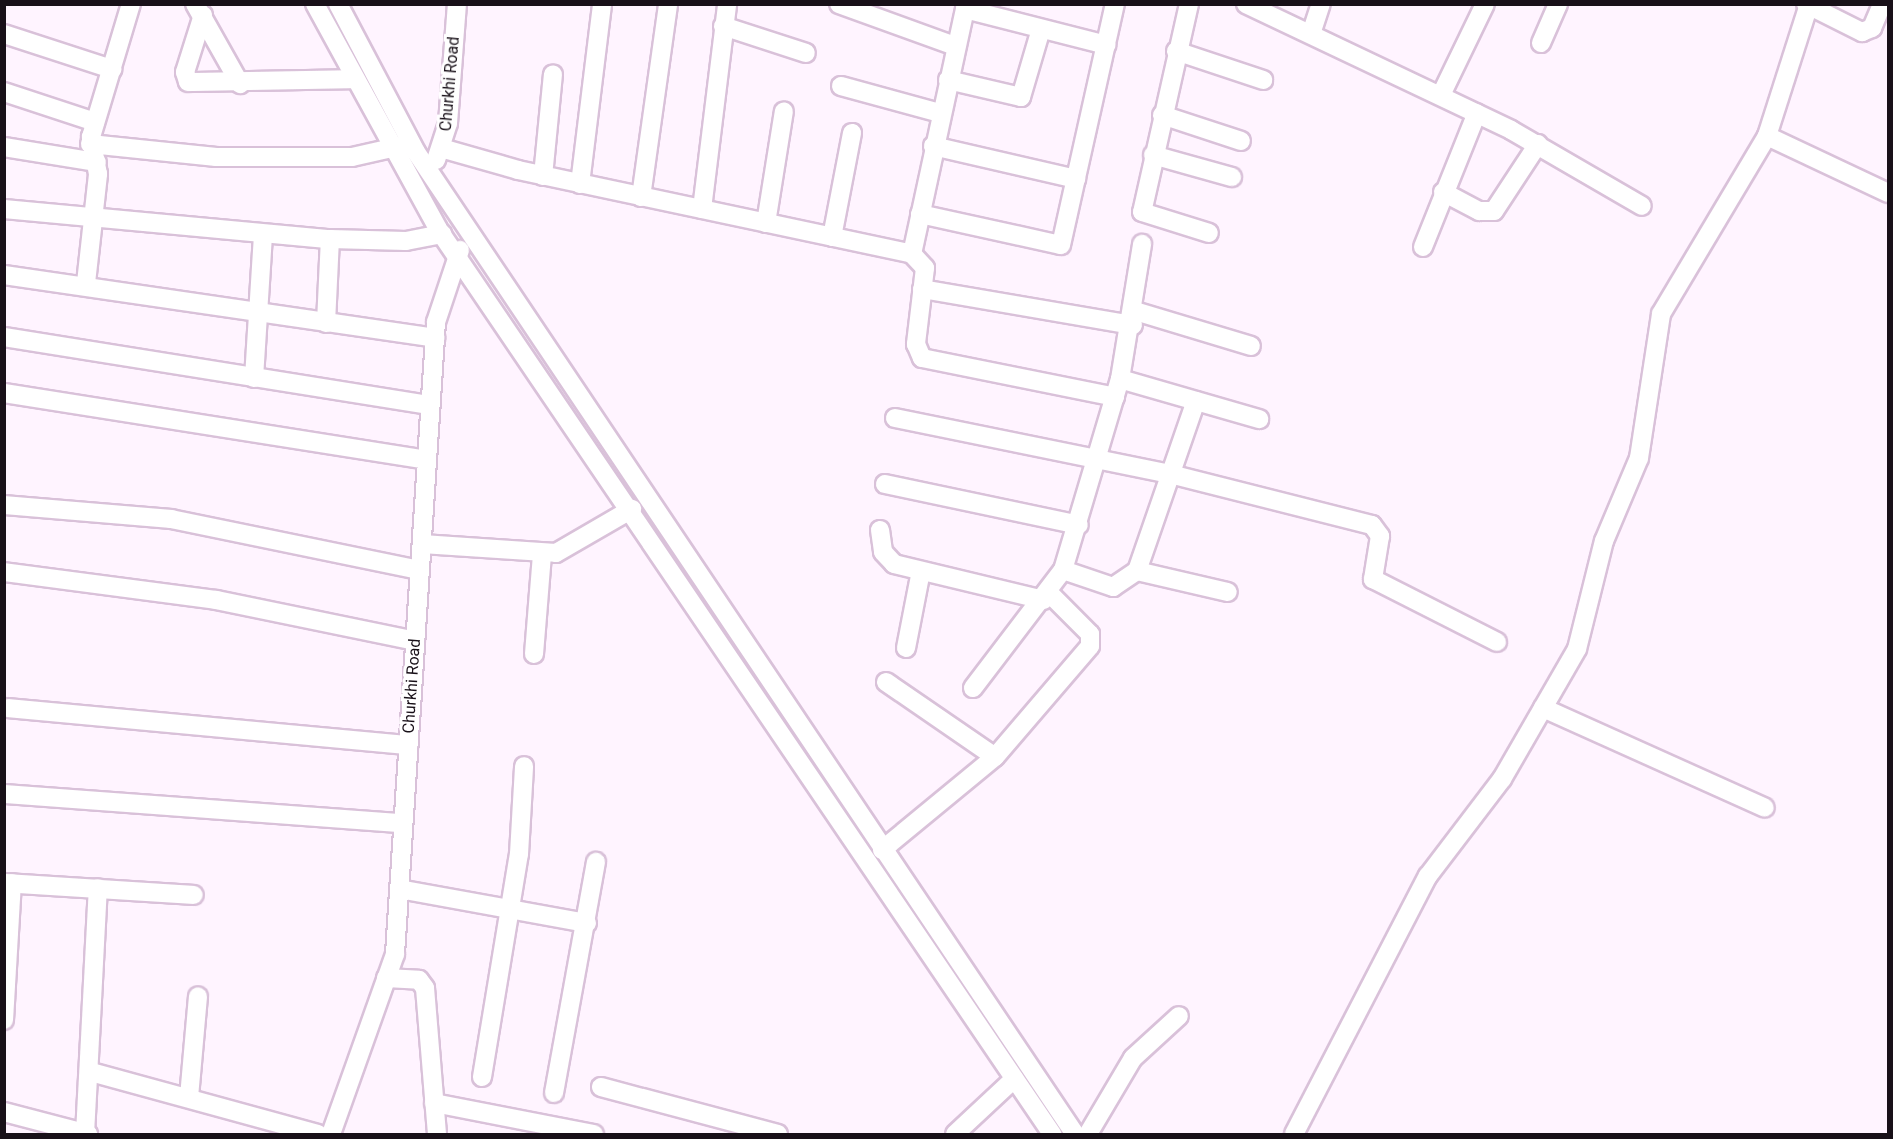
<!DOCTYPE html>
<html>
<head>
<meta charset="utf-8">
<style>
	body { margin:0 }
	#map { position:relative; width:1893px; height:1139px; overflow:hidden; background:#fff4ff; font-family:Roboto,sans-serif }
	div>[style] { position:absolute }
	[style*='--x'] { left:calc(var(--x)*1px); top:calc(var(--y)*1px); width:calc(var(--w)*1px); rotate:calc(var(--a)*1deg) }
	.roads { filter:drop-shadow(2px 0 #d9c1d9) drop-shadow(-2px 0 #d9c1d9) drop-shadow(0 2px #d9c1d9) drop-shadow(0 -2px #d9c1d9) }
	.minor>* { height:18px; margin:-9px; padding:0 9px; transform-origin:9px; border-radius:9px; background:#fff }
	span { translate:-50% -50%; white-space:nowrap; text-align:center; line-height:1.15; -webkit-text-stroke:6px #fff; paint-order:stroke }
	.street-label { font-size:16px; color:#181018 }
	.frame { position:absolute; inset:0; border:6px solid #181018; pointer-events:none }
</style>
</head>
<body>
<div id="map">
	<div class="roads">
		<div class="minor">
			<div style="--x:195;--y:4;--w:92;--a:60.6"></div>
			<div style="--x:315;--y:4;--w:256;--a:61.3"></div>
			<div style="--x:438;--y:229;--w:1094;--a:55.84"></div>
			<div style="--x:338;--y:4;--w:167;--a:62.2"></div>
			<div style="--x:416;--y:152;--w:1183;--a:56.14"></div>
			<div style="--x:839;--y:4;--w:123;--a:19.9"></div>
			<div style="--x:1189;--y:4;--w:213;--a:102.7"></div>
			<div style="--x:1142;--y:212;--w:70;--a:17.4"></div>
			<div style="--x:1246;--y:4;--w:293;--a:25.4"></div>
			<div style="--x:1511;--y:130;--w:151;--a:30.1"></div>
			<div style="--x:1806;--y:4;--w:63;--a:26.6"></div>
			<div style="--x:1862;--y:32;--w:11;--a:-22"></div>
			<div style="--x:1872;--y:28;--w:26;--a:-67"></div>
			<div style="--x:965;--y:9;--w:146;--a:14.3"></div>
			<div style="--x:203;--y:15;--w:60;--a:107.5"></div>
			<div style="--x:185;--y:72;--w:10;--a:73"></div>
			<div style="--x:188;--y:82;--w:165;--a:-1"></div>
			<div style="--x:723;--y:26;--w:87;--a:18"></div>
			<div style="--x:1312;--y:31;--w:28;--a:-72"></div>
			<div style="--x:4;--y:34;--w:114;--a:18"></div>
			<div style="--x:1541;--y:43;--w:43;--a:-66.4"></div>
			<div style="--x:1176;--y:51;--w:92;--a:18.4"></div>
			<div style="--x:948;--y:80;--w:75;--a:13.1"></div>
			<div style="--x:1021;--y:97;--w:71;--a:-73.6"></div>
			<div style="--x:841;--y:86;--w:103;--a:15.3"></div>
			<div style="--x:4;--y:92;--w:96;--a:18.2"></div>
			<div style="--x:1441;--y:95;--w:101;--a:-64.2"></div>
			<div style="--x:1162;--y:115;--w:83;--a:18.2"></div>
			<div style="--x:1767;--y:136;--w:134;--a:25.2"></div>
			<div style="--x:90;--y:144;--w:127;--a:5.9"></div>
			<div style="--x:216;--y:157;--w:136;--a:0"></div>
			<div style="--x:352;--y:157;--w:50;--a:-12.7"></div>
			<div style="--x:933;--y:146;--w:147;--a:13"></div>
			<div style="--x:4;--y:147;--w:94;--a:9.2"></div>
			<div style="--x:441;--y:148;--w:80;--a:15.9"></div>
			<div style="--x:518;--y:170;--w:403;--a:12"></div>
			<div style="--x:912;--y:254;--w:19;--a:47"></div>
			<div style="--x:925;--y:268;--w:77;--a:96.8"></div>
			<div style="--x:916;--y:344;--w:15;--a:67"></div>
			<div style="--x:922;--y:358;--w:197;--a:11.4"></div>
			<div style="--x:1153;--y:155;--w:82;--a:15.6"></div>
			<div style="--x:436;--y:160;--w:39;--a:-72"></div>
			<div style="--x:448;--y:123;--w:119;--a:-85.7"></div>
			<div style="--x:543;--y:176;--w:102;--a:-84.4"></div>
			<div style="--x:580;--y:184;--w:181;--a:-83"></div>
			<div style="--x:1443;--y:192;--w:41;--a:27.8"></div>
			<div style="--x:1479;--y:211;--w:15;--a:0"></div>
			<div style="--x:1494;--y:211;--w:80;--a:-56.7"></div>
			<div style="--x:641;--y:197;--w:195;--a:-82"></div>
			<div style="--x:4;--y:209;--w:327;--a:5.3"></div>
			<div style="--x:330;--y:239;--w:76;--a:1.5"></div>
			<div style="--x:406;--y:241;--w:37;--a:-11"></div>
			<div style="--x:702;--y:209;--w:207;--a:-83"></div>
			<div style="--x:920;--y:214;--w:144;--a:12.4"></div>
			<div style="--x:1061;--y:245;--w:247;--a:-77.4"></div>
			<div style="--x:766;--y:223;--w:113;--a:-80.9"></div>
			<div style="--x:832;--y:237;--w:106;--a:-79.1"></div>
			<div style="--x:1423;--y:247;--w:144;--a:-68.1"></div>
			<div style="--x:912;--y:254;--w:256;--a:-77.8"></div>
			<div style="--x:4;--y:275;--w:436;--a:8.3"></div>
			<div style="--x:86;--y:283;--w:110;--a:-83.7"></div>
			<div style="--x:98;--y:174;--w:38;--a:-101"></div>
			<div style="--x:91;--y:137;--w:139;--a:-73.3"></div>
			<div style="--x:922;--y:289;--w:214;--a:9.7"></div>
			<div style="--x:1135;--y:311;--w:121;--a:16.8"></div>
			<div style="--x:326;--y:323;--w:84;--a:-87.3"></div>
			<div style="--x:4;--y:337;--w:431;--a:9.1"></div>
			<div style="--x:254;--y:378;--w:143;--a:-86.4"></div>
			<div style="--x:1120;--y:379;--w:145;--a:16.1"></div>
			<div style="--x:4;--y:393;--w:428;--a:9"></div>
			<div style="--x:895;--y:418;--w:285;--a:11.5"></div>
			<div style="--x:1174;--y:475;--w:204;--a:14.2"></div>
			<div style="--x:1372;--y:525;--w:14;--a:54"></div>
			<div style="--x:1380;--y:536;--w:44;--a:99.2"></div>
			<div style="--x:1373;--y:579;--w:139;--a:26.9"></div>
			<div style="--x:885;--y:484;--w:198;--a:11.9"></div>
			<div style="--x:4;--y:505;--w:168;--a:4.8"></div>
			<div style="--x:171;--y:519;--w:254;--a:11.6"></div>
			<div style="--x:880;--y:530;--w:22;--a:82"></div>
			<div style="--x:883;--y:552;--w:16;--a:47"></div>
			<div style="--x:894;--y:564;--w:154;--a:13.5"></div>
			<div style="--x:422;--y:544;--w:134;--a:3.8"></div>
			<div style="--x:556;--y:553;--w:88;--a:-30.1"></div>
			<div style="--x:1063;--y:570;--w:53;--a:18.8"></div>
			<div style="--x:1113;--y:587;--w:29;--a:-34"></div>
			<div style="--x:1137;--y:571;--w:180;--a:-70.9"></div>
			<div style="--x:1137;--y:571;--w:93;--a:13"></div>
			<div style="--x:4;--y:572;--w:214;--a:7.5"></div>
			<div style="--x:216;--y:600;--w:203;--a:11.6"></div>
			<div style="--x:906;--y:648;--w:78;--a:-79"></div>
			<div style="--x:534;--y:654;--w:100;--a:-85.4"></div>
			<div style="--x:886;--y:682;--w:132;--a:34.5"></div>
			<div style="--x:973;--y:688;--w:148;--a:-52.7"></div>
			<div style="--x:1063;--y:570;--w:199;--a:-73.4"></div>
			<div style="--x:1120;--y:379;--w:137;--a:-80.7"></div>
			<div style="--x:8;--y:708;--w:402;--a:5.3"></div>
			<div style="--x:1543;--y:708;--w:243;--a:24.2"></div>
			<div style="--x:4;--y:794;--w:400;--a:4.2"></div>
			<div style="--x:882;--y:850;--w:146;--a:-39.5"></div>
			<div style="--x:995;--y:757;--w:146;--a:-49.4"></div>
			<div style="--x:1090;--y:646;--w:12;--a:-90"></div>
			<div style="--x:1090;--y:634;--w:58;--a:-135"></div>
			<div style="--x:4;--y:883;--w:190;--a:3.6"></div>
			<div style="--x:399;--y:889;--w:191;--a:10.3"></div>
			<div style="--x:386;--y:978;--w:33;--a:3"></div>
			<div style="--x:419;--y:980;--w:10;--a:53"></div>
			<div style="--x:425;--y:988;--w:146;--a:85.3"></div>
			<div style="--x:4;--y:1020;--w:137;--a:-86.7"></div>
			<div style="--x:91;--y:1072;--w:235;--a:15.3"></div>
			<div style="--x:482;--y:1077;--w:226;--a:-80.6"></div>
			<div style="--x:519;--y:854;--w:88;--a:-86.7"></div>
			<div style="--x:601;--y:1087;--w:183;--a:14.9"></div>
			<div style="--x:554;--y:1093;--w:235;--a:-79.7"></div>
			<div style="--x:189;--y:1097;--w:101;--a:-84.9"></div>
			<div style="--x:434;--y:1103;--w:163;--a:11"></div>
			<div style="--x:4;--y:1112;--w:87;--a:14.7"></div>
			<div style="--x:85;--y:1134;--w:246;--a:-87"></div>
			<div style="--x:331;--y:1134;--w:191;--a:-70.4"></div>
			<div style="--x:395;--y:954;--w:633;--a:-86.29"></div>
			<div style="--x:436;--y:322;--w:76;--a:-71.6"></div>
			<div style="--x:955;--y:1134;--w:81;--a:-43"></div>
			<div style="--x:1088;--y:1134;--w:88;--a:-59.4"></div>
			<div style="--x:1133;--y:1058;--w:62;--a:-42.4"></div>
			<div style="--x:1294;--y:1134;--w:291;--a:-62.6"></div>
			<div style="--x:1428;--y:876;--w:122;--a:-52.7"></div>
			<div style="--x:1502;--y:779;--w:150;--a:-60"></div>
			<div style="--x:1577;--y:649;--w:111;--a:-76"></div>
			<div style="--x:1604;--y:541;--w:90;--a:-67.1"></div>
			<div style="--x:1639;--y:458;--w:146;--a:-81.3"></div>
			<div style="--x:1661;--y:314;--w:207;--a:-59.2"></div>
			<div style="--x:1767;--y:136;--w:139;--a:-72.3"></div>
		</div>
	</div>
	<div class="street-label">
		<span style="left:450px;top:84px;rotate:-85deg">Churkhi Road</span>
		<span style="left:412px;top:686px;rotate:-86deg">Churkhi Road</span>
	</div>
	<div class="frame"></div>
</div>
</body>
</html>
